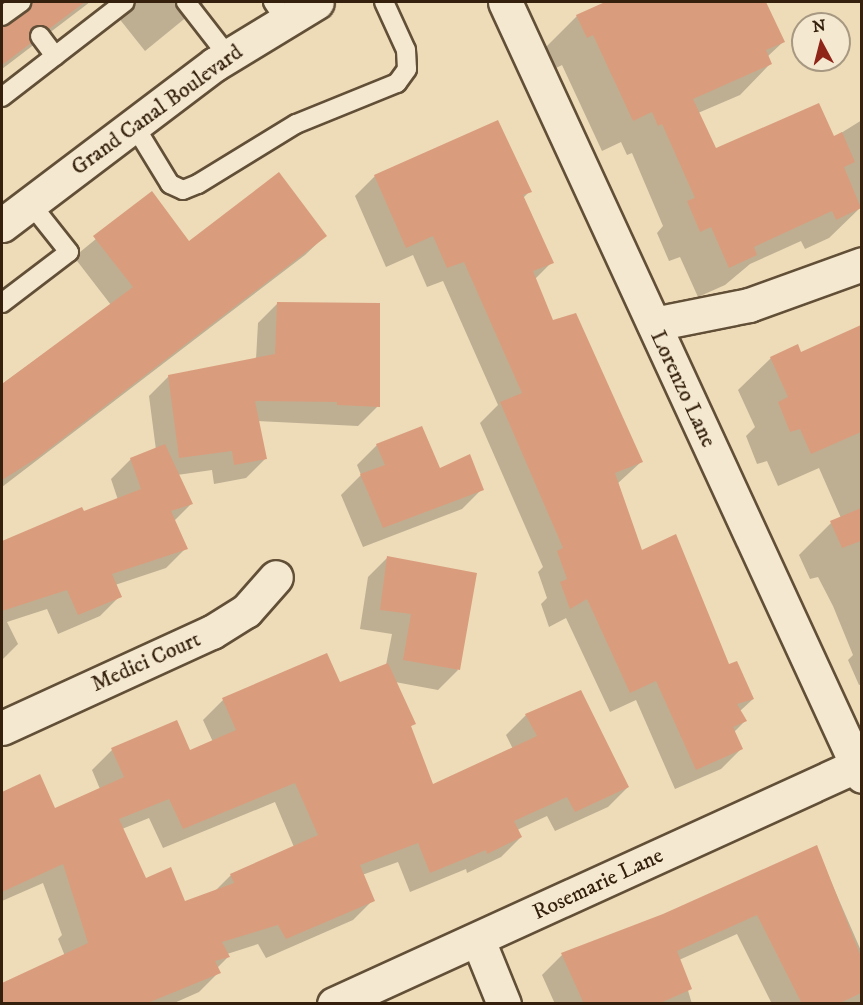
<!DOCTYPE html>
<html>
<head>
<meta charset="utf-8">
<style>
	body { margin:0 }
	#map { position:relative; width:863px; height:1005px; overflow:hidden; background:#eedbb8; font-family:"IM FELL DW Pica",serif }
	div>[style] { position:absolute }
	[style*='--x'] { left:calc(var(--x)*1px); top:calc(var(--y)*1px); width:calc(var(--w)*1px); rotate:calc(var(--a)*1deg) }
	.shadow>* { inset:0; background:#0003 }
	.building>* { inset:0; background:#d99d7d }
	.roads { filter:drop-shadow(2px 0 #624f37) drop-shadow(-2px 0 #624f37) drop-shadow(0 2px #624f37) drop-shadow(0 -2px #624f37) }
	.lane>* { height:18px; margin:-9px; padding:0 9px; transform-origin:9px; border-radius:9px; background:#f4e8d1 }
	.street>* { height:33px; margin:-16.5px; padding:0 16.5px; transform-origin:16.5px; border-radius:16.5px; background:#f4e8d1 }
	.secondary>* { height:33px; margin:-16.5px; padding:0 16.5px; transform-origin:16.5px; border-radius:16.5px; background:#f4e8d1 }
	span { translate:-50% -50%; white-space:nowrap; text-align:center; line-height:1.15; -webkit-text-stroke:4.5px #f4e8d1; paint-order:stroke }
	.street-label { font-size:22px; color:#34200c }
	.frame { position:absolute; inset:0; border:3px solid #34200c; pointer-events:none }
	.north { position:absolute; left:791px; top:12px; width:60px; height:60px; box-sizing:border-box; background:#f4e8d1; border:2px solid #a79882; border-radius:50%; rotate:353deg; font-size:16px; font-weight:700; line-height:24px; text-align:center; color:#34200c }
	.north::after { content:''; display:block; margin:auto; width:21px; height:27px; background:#8f2418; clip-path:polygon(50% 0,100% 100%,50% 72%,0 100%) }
</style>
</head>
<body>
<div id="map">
	<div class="shadow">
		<div style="clip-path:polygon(2px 2px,90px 2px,2px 69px,2px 28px,7px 27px,2px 18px)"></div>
		<div style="clip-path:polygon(106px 2px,205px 2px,145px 51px)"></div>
		<div style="clip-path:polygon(609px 2px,696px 2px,701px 13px,726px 2px,765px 2px,783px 42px,767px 57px,770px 64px,740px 95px,698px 113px,715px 150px,833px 138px,862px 120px,860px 208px,829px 238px,805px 249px,801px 241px,750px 264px,725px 285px,698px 297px,680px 257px,669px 261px,657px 233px,663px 226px,632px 153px,627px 155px,621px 142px,602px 151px,562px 65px,556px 68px,546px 47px,577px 16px)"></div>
		<div style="clip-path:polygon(375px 176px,530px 191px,523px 198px,552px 262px,535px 279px,552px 322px,641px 462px,617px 484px,641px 552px,753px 699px,740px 711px,745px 721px,734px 732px,741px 749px,721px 769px,675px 789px,636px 700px,610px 712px,566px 618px,549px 627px,541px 604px,547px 598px,538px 572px,543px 567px,480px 423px,498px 405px,443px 281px,427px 287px,413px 255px,386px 267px,355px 196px)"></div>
		<div style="clip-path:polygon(152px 193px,189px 243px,325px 236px,305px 255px,2px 487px,2px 384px,111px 305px,74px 257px)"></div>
		<div style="clip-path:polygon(278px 303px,378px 406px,358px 426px,257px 421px,266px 458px,246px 478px,214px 484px,212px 470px,177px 475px,191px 504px,174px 521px,186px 548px,166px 568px,115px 585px,120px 596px,100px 616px,58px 634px,47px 609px,7px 622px,18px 644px,2px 660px,2px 543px,81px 508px,83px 513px,118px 500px,111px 479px,131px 459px,156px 450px,149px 396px,169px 376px,256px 359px,258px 323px)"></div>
		<div style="clip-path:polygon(862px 326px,862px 684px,859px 685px,848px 660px,853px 655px,833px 606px,818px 577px,810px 579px,799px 555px,831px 523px,841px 518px,819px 468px,778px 486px,767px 461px,757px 464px,746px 436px,755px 427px,738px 390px,771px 358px,800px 354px)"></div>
		<div style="clip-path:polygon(377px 445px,482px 489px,462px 509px,363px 547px,341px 495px,361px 475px,357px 465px)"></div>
		<div style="clip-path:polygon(evenodd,388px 557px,458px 670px,438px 690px,395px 682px,414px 723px,410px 727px,433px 786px,513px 749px,506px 735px,526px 715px,628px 787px,608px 807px,555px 831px,547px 816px,517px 830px,521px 837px,501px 857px,467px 873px,466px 869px,410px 892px,398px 862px,362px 875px,373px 900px,353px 920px,266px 958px,258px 944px,227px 954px,228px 957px,217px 968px,219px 972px,199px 992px,172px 1004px,2px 1004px,2px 984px,65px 956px,58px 939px,62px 935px,43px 883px,2px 901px,2px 797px,7px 791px,54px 810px,100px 789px,92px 770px,112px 750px,190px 752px,213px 742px,203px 720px,223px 700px,339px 684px,386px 665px,392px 634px,360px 629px,368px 577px,388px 557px,275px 802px,294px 847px,231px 875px,214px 892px,184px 903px,145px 880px,122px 829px,149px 818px,163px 848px,275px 802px)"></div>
		<div style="clip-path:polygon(816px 847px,862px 953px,862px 1000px,858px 1004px,772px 1004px,737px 934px,679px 960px,692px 1004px,555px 1004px,542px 975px,562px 955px,664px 916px)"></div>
	</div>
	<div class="building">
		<div style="clip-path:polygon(32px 2px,85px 2px,49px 29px,39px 25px,33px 27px,31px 43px,2px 65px,2px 27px,28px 11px)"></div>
		<div style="clip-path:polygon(605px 2px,766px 2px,785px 42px,766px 50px,772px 64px,693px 99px,716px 148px,819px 103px,834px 136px,842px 132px,855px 162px,844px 167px,861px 208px,836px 220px,832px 211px,782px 234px,754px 247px,757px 255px,729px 268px,711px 227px,700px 232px,687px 201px,695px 198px,662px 124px,658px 126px,652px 112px,633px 121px,593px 35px,587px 38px,576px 15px)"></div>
		<div style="clip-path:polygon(498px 120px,532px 192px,523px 195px,554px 263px,533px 271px,553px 320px,576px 313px,643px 462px,615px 473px,642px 550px,676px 534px,729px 664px,737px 661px,754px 699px,737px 704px,747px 721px,733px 727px,743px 749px,696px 770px,656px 681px,630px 693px,587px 599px,570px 609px,560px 582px,567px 579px,557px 551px,563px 548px,500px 402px,522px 393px,464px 262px,447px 268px,433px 236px,406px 248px,374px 175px)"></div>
		<div style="clip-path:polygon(279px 172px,327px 236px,37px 458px,2px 480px,2px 384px,133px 287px,93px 236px,152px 191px,189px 241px)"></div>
		<div style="clip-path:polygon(277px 302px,380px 303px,380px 407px,337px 405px,337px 402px,255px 401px,267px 459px,234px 465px,232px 451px,179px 458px,168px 375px,275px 354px)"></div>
		<div style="clip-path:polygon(861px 325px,861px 432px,811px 454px,800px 429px,790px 432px,778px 402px,788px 397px,770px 357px,798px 344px,801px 352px)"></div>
		<div style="clip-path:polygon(422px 426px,440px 468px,470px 454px,484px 490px,383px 528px,360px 474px,385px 465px,376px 444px)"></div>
		<div style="clip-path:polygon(165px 444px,193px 504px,171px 511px,188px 549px,112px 574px,122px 597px,78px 615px,67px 590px,2px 611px,2px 541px,82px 507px,84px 511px,141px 489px,130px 458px)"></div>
		<div style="clip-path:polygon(861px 508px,861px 541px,842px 548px,830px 521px)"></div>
		<div style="clip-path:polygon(387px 556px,477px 573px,460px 670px,403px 660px,411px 614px,380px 610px)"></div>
		<div style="clip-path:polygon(evenodd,327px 653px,340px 682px,388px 663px,416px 724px,411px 726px,433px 784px,537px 736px,525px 714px,581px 690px,629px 787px,575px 812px,567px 797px,514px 821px,522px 837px,487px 854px,486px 850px,430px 873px,418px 843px,360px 865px,375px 901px,286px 939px,278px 925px,222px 942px,230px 957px,215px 961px,221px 973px,145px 1004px,2px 1004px,2px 983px,88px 943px,63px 864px,2px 892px,2px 792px,40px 774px,55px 808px,124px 777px,111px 748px,177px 720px,190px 750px,236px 730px,222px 698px,327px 653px,295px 783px,318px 835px,230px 874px,234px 883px,185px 901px,171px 867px,146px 878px,119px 819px,169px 799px,183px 829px,295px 783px)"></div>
		<div style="clip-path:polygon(817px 845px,861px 957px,861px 993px,838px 1004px,802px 1004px,757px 915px,677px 951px,692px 989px,658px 1004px,584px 1004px,561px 953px,663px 914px)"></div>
	</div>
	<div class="roads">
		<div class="lane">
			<div style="--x:186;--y:2;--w:68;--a:52.1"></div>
			<div style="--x:273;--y:2;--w:22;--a:56"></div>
			<div style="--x:2;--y:16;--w:24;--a:-36"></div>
			<div style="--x:40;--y:36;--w:25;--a:53"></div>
			<div style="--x:2;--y:97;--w:155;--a:-37.7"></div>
			<div style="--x:134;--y:125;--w:69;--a:58.6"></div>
			<div style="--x:170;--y:184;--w:14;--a:25"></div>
			<div style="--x:183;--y:190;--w:16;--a:-22"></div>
			<div style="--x:198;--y:184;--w:115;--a:-31.5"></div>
			<div style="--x:296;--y:124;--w:109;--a:-22.1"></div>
			<div style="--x:397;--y:83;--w:17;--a:-54"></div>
			<div style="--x:407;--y:69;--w:19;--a:-93"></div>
			<div style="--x:406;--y:50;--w:53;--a:-114.6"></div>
			<div style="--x:2;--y:303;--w:84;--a:-37.3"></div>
			<div style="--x:69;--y:252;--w:63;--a:-128.5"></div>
		</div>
		<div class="street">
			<div style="--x:505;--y:2;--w:852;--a:65.24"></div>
			<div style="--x:2;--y:225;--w:267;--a:-37.1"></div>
			<div style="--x:215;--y:64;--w:119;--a:-31.3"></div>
			<div style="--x:654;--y:324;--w:97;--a:-11.3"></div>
			<div style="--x:749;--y:305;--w:120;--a:-19.9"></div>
			<div style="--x:2;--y:728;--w:231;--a:-24.6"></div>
			<div style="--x:212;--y:632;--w:40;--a:-32"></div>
			<div style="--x:246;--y:611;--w:45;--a:-48.6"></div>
			<div style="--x:478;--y:940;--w:69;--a:67.9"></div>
		</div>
		<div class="secondary">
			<div style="--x:334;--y:1004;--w:580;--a:-24.53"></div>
		</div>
	</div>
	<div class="street-label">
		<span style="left:157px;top:110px;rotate:-36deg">Grand Canal Boulevard</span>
		<span style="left:683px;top:389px;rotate:65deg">Lorenzo Lane</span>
		<span style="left:146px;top:662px;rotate:-24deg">Medici Court</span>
		<span style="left:598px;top:884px;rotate:-25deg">Rosemarie Lane</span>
	</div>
	<div class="frame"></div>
	<div class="north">N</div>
</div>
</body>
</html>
